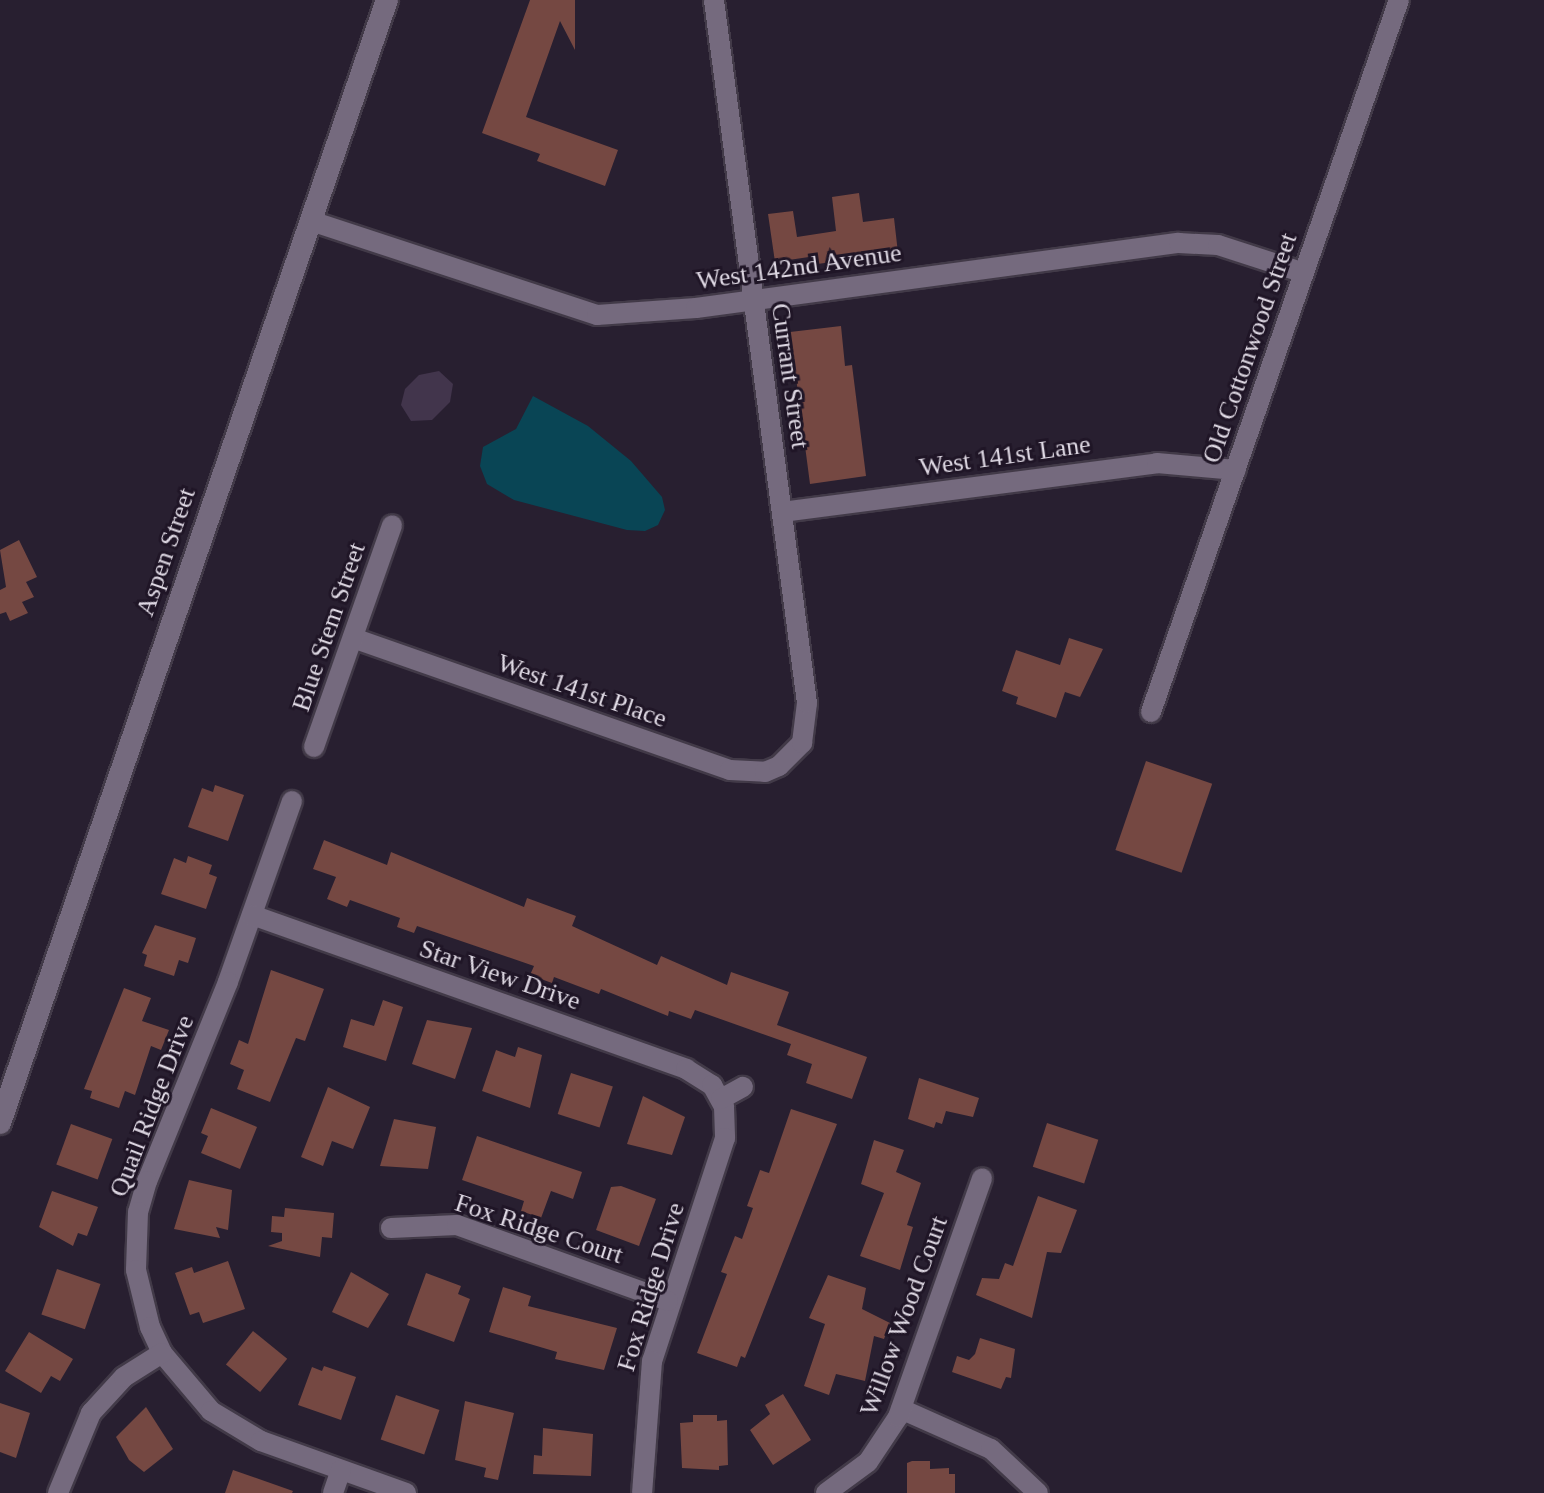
<!DOCTYPE html>
<html>
<head>
<meta charset="utf-8">
<style>
	body { margin:0 }
	#map { position:relative; width:1544px; height:1493px; overflow:hidden; background:#281f30; font-family:"Times New Roman",serif }
	div>[style] { position:absolute }
	[style*='--x'] { left:calc(var(--x)*1px); top:calc(var(--y)*1px); width:calc(var(--w)*1px); rotate:calc(var(--a)*1deg) }
	.green>* { inset:0; background:#42354c }
	.water>* { inset:0; background:#094555 }
	.building>* { inset:0; background:#754842; transform-origin:0 0 }
	.roads { filter:drop-shadow(2px 0 #423a48) drop-shadow(-2px 0 #423a48) drop-shadow(0 2px #423a48) drop-shadow(0 -2px #423a48) }
	.minor>* { height:20px; margin:-10px; padding:0 10px; transform-origin:10px; border-radius:10px; background:#756a7e }
	.tertiary>* { height:22px; margin:-11px; padding:0 11px; transform-origin:11px; border-radius:11px; background:#756a7e }
	span { translate:-50% -50%; white-space:nowrap; text-align:center; line-height:1.15; -webkit-text-stroke:6px #1f1526; paint-order:stroke }
	.street-label { font-size:26px; color:#ded8e3 }
</style>
</head>
<body>
<div id="map">
	<div class="green">
		<div style="clip-path:polygon(439px 371px,453px 384px,450px 402px,432px 420px,411px 421px,401px 405px,405px 389px,419px 375px)"></div>
	</div>
	<div class="water">
		<div style="clip-path:polygon(533px 396px,588px 426px,631px 461px,662px 497px,665px 510px,658px 525px,645px 531px,627px 530px,514px 500px,487px 484px,480px 466px,483px 447px,516px 429px)"></div>
	</div>
	<div class="building">
		<div style="clip-path:polygon(530px 0,575px 0,575px 50px,560px 21px,526px 117px,618px 150px,605px 186px,537px 161px,540px 154px,482px 133px)"></div>
		<div style="clip-path:polygon(859px 193px,863px 222px,894px 218px,898px 253px,810px 265px,809px 257px,775px 262px,768px 214px,793px 211px,797px 237px,836px 231px,832px 197px)"></div>
		<div style="clip-path:polygon(841px 326px,845px 366px,852px 365px,866px 476px,810px 484px,790px 332px)"></div>
		<div style="clip-path:polygon(19px 540px,37px 577px,26px 582px,34px 597px,22px 602px,28px 613px,10px 621px,6px 612px,0 614px,0 590px,6px 587px,0 550px)"></div>
		<div style="clip-path:polygon(1069px 638px,1103px 649px,1080px 697px,1065px 692px,1056px 718px,1016px 704px,1018px 697px,1002px 691px,1016px 650px,1060px 665px)"></div>
		<div style="left:1146px;top:761px;width:70px;height:94px;rotate:19deg"></div>
		<div style="clip-path:polygon(215px 785px,244px 795px,228px 841px,188px 827px,202px 788px,213px 792px)"></div>
		<div style="clip-path:polygon(324px 840px,387px 865px,391px 852px,524px 907px,527px 898px,576px 916px,572px 926px,657px 965px,661px 956px,727px 985px,731px 972px,789px 992px,777px 1025px,867px 1057px,852px 1099px,806px 1083px,812px 1064px,787px 1055px,791px 1044px,695px 1010px,691px 1019px,669px 1011px,668px 1016px,601px 989px,599px 994px,554px 977px,552px 983px,530px 975px,534px 966px,417px 926px,414px 933px,397px 927px,400px 918px,350px 900px,347px 907px,327px 899px,336px 877px,313px 869px)"></div>
		<div style="clip-path:polygon(188px 856px,212px 865px,209px 874px,217px 877px,206px 909px,161px 894px,174px 858px,186px 863px)"></div>
		<div style="clip-path:polygon(155px 925px,196px 938px,188px 963px,179px 960px,174px 976px,144px 966px,147px 955px,142px 953px)"></div>
		<div style="clip-path:polygon(271px 970px,324px 989px,305px 1041px,296px 1038px,270px 1102px,237px 1089px,244px 1070px,230px 1064px,239px 1040px,248px 1044px)"></div>
		<div style="clip-path:polygon(124px 988px,151px 998px,142px 1021px,169px 1030px,161px 1050px,151px 1046px,135px 1095px,125px 1091px,119px 1108px,90px 1098px,92px 1091px,84px 1089px)"></div>
		<div style="clip-path:polygon(383px 1000px,403px 1007px,386px 1061px,343px 1047px,351px 1019px,374px 1026px)"></div>
		<div style="clip-path:polygon(427px 1020px,472px 1028px,455px 1079px,412px 1064px)"></div>
		<div style="clip-path:polygon(518px 1047px,542px 1055px,530px 1108px,482px 1091px,496px 1050px,515px 1057px)"></div>
		<div style="left:571px;top:1073px;width:44px;height:43px;rotate:18deg"></div>
		<div style="clip-path:polygon(919px 1078px,979px 1098px,973px 1117px,946px 1111px,942px 1124px,936px 1122px,934px 1128px,908px 1119px)"></div>
		<div style="clip-path:polygon(328px 1087px,370px 1107px,353px 1149px,332px 1141px,323px 1166px,301px 1157px)"></div>
		<div style="clip-path:polygon(643px 1096px,685px 1117px,672px 1155px,627px 1144px)"></div>
		<div style="clip-path:polygon(211px 1108px,257px 1127px,240px 1169px,201px 1153px,208px 1136px,201px 1133px)"></div>
		<div style="clip-path:polygon(791px 1109px,837px 1124px,745px 1358px,741px 1356px,737px 1367px,697px 1353px,727px 1274px,721px 1272px,735px 1236px,742px 1239px,753px 1208px,747px 1206px,760px 1170px,769px 1173px)"></div>
		<div style="clip-path:polygon(394px 1119px,436px 1127px,428px 1169px,380px 1166px)"></div>
		<div style="left:1047px;top:1123px;width:54px;height:46px;rotate:18deg"></div>
		<div style="left:71px;top:1124px;width:44px;height:43px;rotate:20deg"></div>
		<div style="clip-path:polygon(477px 1136px,582px 1172px,573px 1199px,551px 1191px,541px 1218px,521px 1211px,524px 1201px,462px 1180px)"></div>
		<div style="clip-path:polygon(874px 1140px,904px 1150px,896px 1172px,921px 1183px,907px 1225px,913px 1227px,900px 1270px,860px 1256px,884px 1193px,861px 1184px)"></div>
		<div style="clip-path:polygon(189px 1180px,232px 1190px,228px 1230px,216px 1227px,220px 1238px,174px 1229px)"></div>
		<div style="clip-path:polygon(621px 1186px,656px 1199px,639px 1246px,596px 1230px,611px 1187px)"></div>
		<div style="clip-path:polygon(52px 1191px,98px 1207px,87px 1236px,78px 1233px,73px 1246px,39px 1227px)"></div>
		<div style="clip-path:polygon(1038px 1196px,1077px 1210px,1061px 1253px,1047px 1252px,1032px 1318px,976px 1295px,982px 1278px,999px 1279px,1005px 1263px,1013px 1266px)"></div>
		<div style="clip-path:polygon(285px 1208px,334px 1213px,332px 1238px,322px 1237px,320px 1257px,268px 1246px,282px 1241px,282px 1233px,271px 1232px,272px 1216px,284px 1217px)"></div>
		<div style="clip-path:polygon(228px 1261px,245px 1309px,203px 1323px,199px 1312px,190px 1315px,175px 1273px,192px 1267px,194px 1273px)"></div>
		<div style="left:57px;top:1269px;width:46px;height:48px;rotate:19deg"></div>
		<div style="clip-path:polygon(351px 1272px,389px 1294px,368px 1328px,332px 1312px)"></div>
		<div style="clip-path:polygon(426px 1273px,461px 1286px,458px 1294px,470px 1299px,454px 1342px,407px 1325px)"></div>
		<div style="clip-path:polygon(828px 1275px,866px 1288px,862px 1309px,890px 1323px,884px 1339px,874px 1336px,865px 1381px,836px 1374px,829px 1395px,804px 1386px,825px 1324px,809px 1318px)"></div>
		<div style="clip-path:polygon(503px 1287px,531px 1296px,528px 1306px,617px 1328px,604px 1370px,555px 1359px,557px 1352px,489px 1332px)"></div>
		<div style="left:253px;top:1331px;width:44px;height:43px;rotate:39deg"></div>
		<div style="clip-path:polygon(29px 1332px,73px 1359px,60px 1381px,51px 1376px,41px 1393px,5px 1371px)"></div>
		<div style="clip-path:polygon(980px 1338px,1015px 1349px,1011px 1378px,1006px 1377px,1001px 1389px,952px 1372px,957px 1356px,969px 1360px,975px 1354px)"></div>
		<div style="clip-path:polygon(324px 1366px,356px 1377px,341px 1420px,298px 1405px,312px 1367px,322px 1371px)"></div>
		<div style="clip-path:polygon(783px 1394px,811px 1440px,773px 1465px,750px 1430px,770px 1414px,765px 1405px)"></div>
		<div style="left:396px;top:1395px;width:46px;height:47px;rotate:19deg"></div>
		<div style="clip-path:polygon(465px 1401px,514px 1413px,498px 1480px,484px 1477px,486px 1468px,455px 1460px)"></div>
		<div style="clip-path:polygon(0 1403px,30px 1413px,16px 1458px,0 1452px)"></div>
		<div style="clip-path:polygon(146px 1407px,173px 1449px,144px 1472px,129px 1460px,116px 1437px)"></div>
		<div style="clip-path:polygon(693px 1415px,717px 1415px,717px 1421px,727px 1420px,728px 1465px,719px 1466px,719px 1470px,682px 1468px,680px 1423px,693px 1422px)"></div>
		<div style="clip-path:polygon(543px 1428px,593px 1434px,591px 1476px,533px 1474px,534px 1455px,542px 1456px)"></div>
		<div style="clip-path:polygon(912px 1461px,930px 1461px,930px 1469px,949px 1468px,949px 1474px,955px 1474px,955px 1493px,907px 1493px,907px 1463px)"></div>
		<div style="clip-path:polygon(233px 1470px,293px 1491px,292px 1493px,225px 1493px)"></div>
	</div>
	<div class="roads">
		<div class="minor">
			<div style="--x:311;--y:221;--w:301;--a:18.2"></div>
			<div style="--x:597;--y:315;--w:99;--a:-4"></div>
			<div style="--x:696;--y:308;--w:487;--a:-7.7"></div>
			<div style="--x:1179;--y:243;--w:39;--a:3"></div>
			<div style="--x:1218;--y:245;--w:90;--a:18"></div>
			<div style="--x:782;--y:512;--w:378;--a:-7.4"></div>
			<div style="--x:1157;--y:463;--w:79;--a:5.1"></div>
			<div style="--x:353;--y:638;--w:399;--a:19.3"></div>
			<div style="--x:730;--y:770;--w:35;--a:3"></div>
			<div style="--x:765;--y:772;--w:15;--a:-23"></div>
			<div style="--x:779;--y:766;--w:33;--a:-45"></div>
			<div style="--x:802;--y:743;--w:40;--a:-82.9"></div>
			<div style="--x:807;--y:703;--w:709;--a:-97.54"></div>
			<div style="--x:1151;--y:712;--w:754;--a:-70.8"></div>
			<div style="--x:314;--y:747;--w:235;--a:-70.6"></div>
			<div style="--x:292;--y:801;--w:192;--a:109.5"></div>
			<div style="--x:228;--y:982;--w:215;--a:112.1"></div>
			<div style="--x:147;--y:1181;--w:32;--a:106"></div>
			<div style="--x:138;--y:1212;--w:58;--a:92"></div>
			<div style="--x:136;--y:1270;--w:59;--a:76.2"></div>
			<div style="--x:150;--y:1327;--w:29;--a:65"></div>
			<div style="--x:162;--y:1353;--w:76;--a:49.8"></div>
			<div style="--x:211;--y:1411;--w:58;--a:31"></div>
			<div style="--x:261;--y:1441;--w:154;--a:19.7"></div>
			<div style="--x:252;--y:915;--w:461;--a:19.5"></div>
			<div style="--x:686;--y:1069;--w:31;--a:32"></div>
			<div style="--x:712;--y:1085;--w:25;--a:61"></div>
			<div style="--x:724;--y:1107;--w:31;--a:88"></div>
			<div style="--x:725;--y:1138;--w:235;--a:108.1"></div>
			<div style="--x:652;--y:1361;--w:132;--a:94.3"></div>
			<div style="--x:721;--y:1099;--w:25;--a:-29"></div>
			<div style="--x:391;--y:1228;--w:66;--a:-2.6"></div>
			<div style="--x:457;--y:1225;--w:224;--a:19.8"></div>
			<div style="--x:901;--y:1409;--w:98;--a:24"></div>
			<div style="--x:991;--y:1449;--w:64;--a:43.1"></div>
			<div style="--x:58;--y:1493;--w:87;--a:-67.6"></div>
			<div style="--x:91;--y:1413;--w:49;--a:-47.5"></div>
			<div style="--x:124;--y:1377;--w:45;--a:-32.3"></div>
			<div style="--x:333;--y:1493;--w:24;--a:-71"></div>
			<div style="--x:826;--y:1493;--w:52;--a:-36.4"></div>
			<div style="--x:868;--y:1462;--w:54;--a:-56.3"></div>
			<div style="--x:898;--y:1417;--w:253;--a:-70.6"></div>
		</div>
		<div class="tertiary">
			<div style="--x:0;--y:1123;--w:1188;--a:-70.99"></div>
		</div>
	</div>
	<div class="street-label">
		<span style="left:799px;top:267px;rotate:-8deg">West 142nd Avenue</span>
		<span style="left:1250px;top:348px;rotate:-71deg">Old Cottonwood Street</span>
		<span style="left:790px;top:376px;rotate:82deg">Currant Street</span>
		<span style="left:1005px;top:456px;rotate:-8deg">West 141st Lane</span>
		<span style="left:166px;top:552px;rotate:-71deg">Aspen Street</span>
		<span style="left:329px;top:627px;rotate:-71deg">Blue Stem Street</span>
		<span style="left:582px;top:691px;rotate:19deg">West 141st Place</span>
		<span style="left:500px;top:975px;rotate:19deg">Star View Drive</span>
		<span style="left:152px;top:1106px;rotate:-69deg">Quail Ridge Drive</span>
		<span style="left:539px;top:1229px;rotate:18deg">Fox Ridge Court</span>
		<span style="left:651px;top:1287px;rotate:-73deg">Fox Ridge Drive</span>
		<span style="left:904px;top:1316px;rotate:-70deg">Willow Wood Court</span>
	</div>
</div>
</body>
</html>
